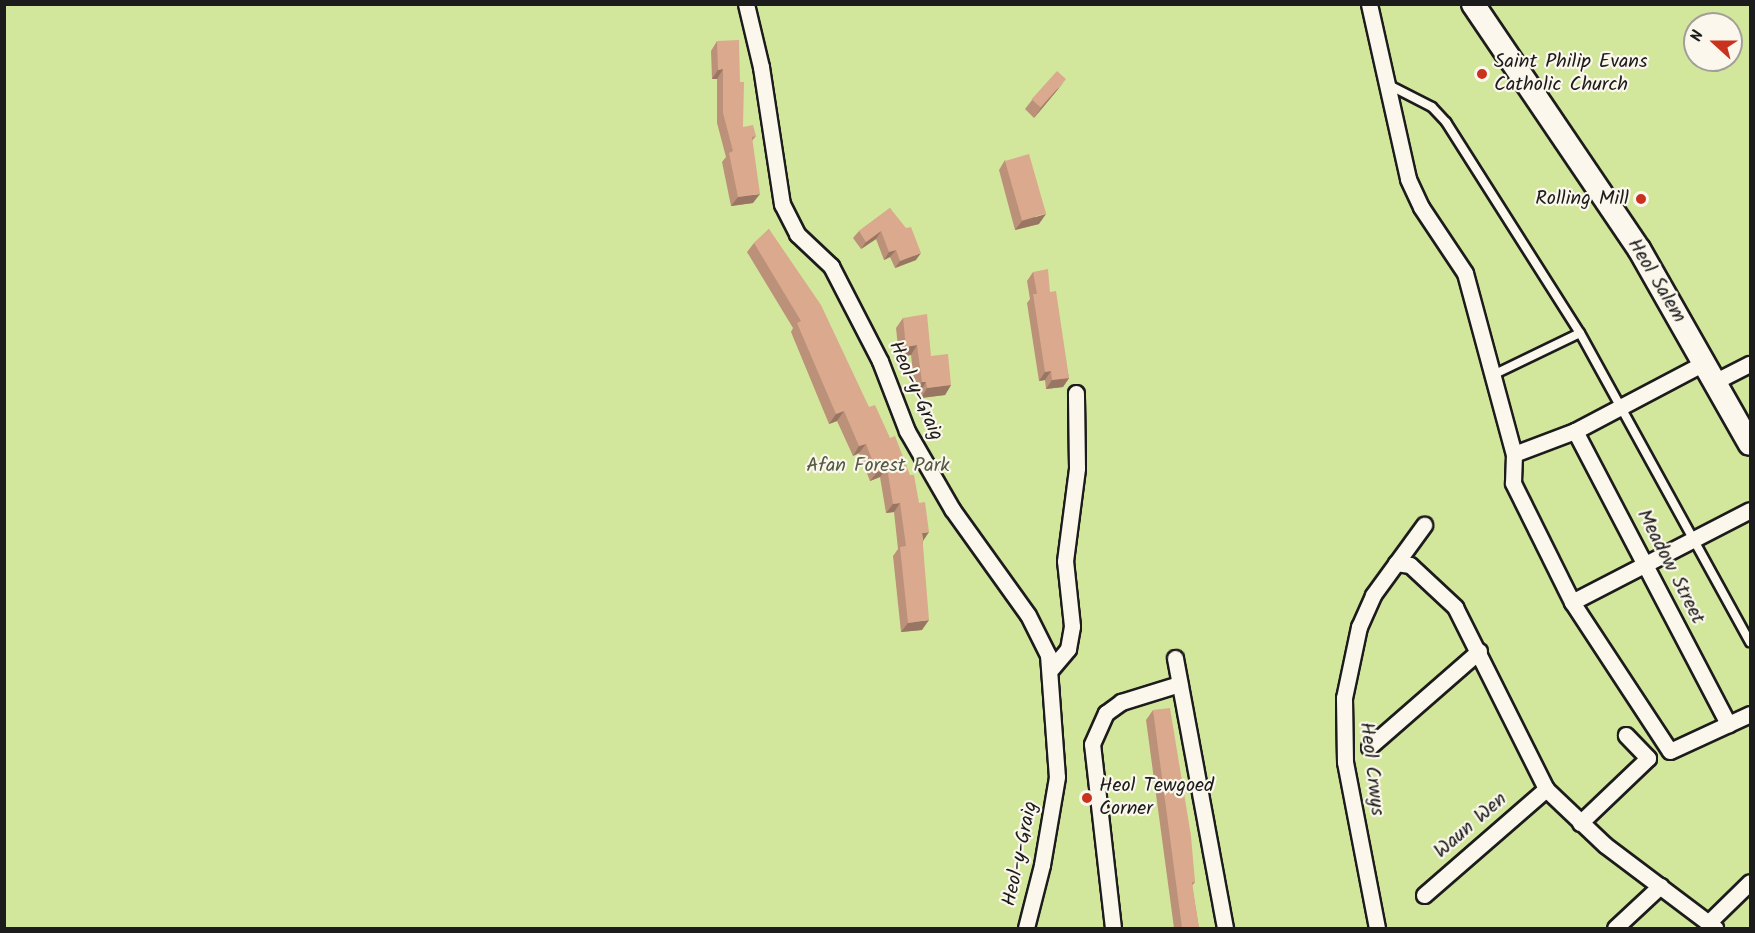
<!DOCTYPE html>
<html>
<head>
<meta charset="utf-8">
<style>
	body { margin:0 }
	#map { position:relative; width:1755px; height:933px; overflow:hidden; background:#fbf7ec; font-family:Kalam,sans-serif }
	div>[style] { position:absolute }
	[style*='--x'] { left:calc(var(--x)*1px); top:calc(var(--y)*1px); width:calc(var(--w)*1px); rotate:calc(var(--a)*1deg) }
	.green>* { inset:0; background:#d2e79c }
	.roads { filter:drop-shadow(2px 0 #1c1c1c) drop-shadow(-2px 0 #1c1c1c) drop-shadow(0 2px #1c1c1c) drop-shadow(0 -2px #1c1c1c) }
	.service>* { height:8px; margin:-4px; padding:0 4px; transform-origin:4px; border-radius:4px; background:#fbf7ec }
	.minor>* { height:15px; margin:-7.5px; padding:0 7.5px; transform-origin:7.5px; border-radius:7.5px; background:#fbf7ec }
	.secondary>* { height:22px; margin:-11px; padding:0 11px; transform-origin:11px; border-radius:11px; background:#fbf7ec }
	.wall>* { inset:0; background:#bc9179 }
	.shaded-wall>* { inset:0; background:#997663 }
	.building>* { inset:0; background:#dba98d; transform-origin:0 0 }
	.dots>* { width:16px; height:16px; translate:-50% -50%; box-sizing:border-box; border:3px solid #fbf7ec; border-radius:50% }
	span { translate:-50% -50%; white-space:nowrap; text-align:center; line-height:1.15; -webkit-text-stroke:4.5px #fbf7ec; paint-order:stroke }
	.poi-label { font-size:20px; color:#1c1c1c }
	.left { translate:0 -50%; text-align:left }
	.right { translate:-100% -50%; text-align:right }
	.street-label { font-size:20px; color:#1c1c1c }
	.park-label { font-size:20px; color:#535942 }
	.frame { position:absolute; inset:0; border:6px solid #1c1c1c; pointer-events:none }
	.north { position:absolute; left:1683px; top:12px; width:60px; height:60px; box-sizing:border-box; background:#fbf7ec; border:2px solid #a29f99; border-radius:50%; rotate:291deg; font-size:16px; font-weight:700; line-height:24px; text-align:center; color:#1c1c1c }
	.north::after { content:''; display:block; margin:auto; width:21px; height:27px; background:#c8321e; clip-path:polygon(50% 0,100% 100%,50% 72%,0 100%) }
</style>
</head>
<body>
<div id="map">
	<div class="green">
		<div style="clip-path:polygon(evenodd,4px 5px,1750px 5px,1750px 928px,5px 928px,4px 5px,1695px 24px,1731px 24px,1731px 60px,1695px 60px,1695px 24px)"></div>
	</div>
	<div class="roads">
		<div class="service">
			<div style="--x:1389;--y:85;--w:48;--a:27.1"></div>
			<div style="--x:1432;--y:107;--w:21;--a:47"></div>
			<div style="--x:1446;--y:122;--w:250;--a:57.6"></div>
			<div style="--x:1495;--y:374;--w:94;--a:-25.8"></div>
			<div style="--x:1580;--y:333;--w:353;--a:61.2"></div>
		</div>
		<div class="minor">
			<div style="--x:746;--y:4;--w:65;--a:76.6"></div>
			<div style="--x:761;--y:67;--w:139;--a:81.3"></div>
			<div style="--x:782;--y:204;--w:34;--a:63"></div>
			<div style="--x:797;--y:234;--w:47;--a:43.3"></div>
			<div style="--x:831;--y:266;--w:107;--a:62.7"></div>
			<div style="--x:880;--y:361;--w:75;--a:68.9"></div>
			<div style="--x:907;--y:431;--w:90;--a:60"></div>
			<div style="--x:952;--y:509;--w:130;--a:54.4"></div>
			<div style="--x:1028;--y:615;--w:45;--a:63.4"></div>
			<div style="--x:1048;--y:655;--w:122;--a:85.8"></div>
			<div style="--x:1057;--y:777;--w:89;--a:99.7"></div>
			<div style="--x:1042;--y:865;--w:65;--a:104.3"></div>
			<div style="--x:1369;--y:4;--w:179;--a:77.4"></div>
			<div style="--x:1408;--y:179;--w:31;--a:65"></div>
			<div style="--x:1421;--y:207;--w:79;--a:56.3"></div>
			<div style="--x:1465;--y:273;--w:188;--a:74.9"></div>
			<div style="--x:1514;--y:454;--w:29;--a:92"></div>
			<div style="--x:1513;--y:483;--w:133;--a:63.6"></div>
			<div style="--x:1572;--y:602;--w:178;--a:56.7"></div>
			<div style="--x:1670;--y:751;--w:88;--a:-24.8"></div>
			<div style="--x:1716;--y:381;--w:38;--a:-27"></div>
			<div style="--x:1575;--y:431;--w:331;--a:62.4"></div>
			<div style="--x:1514;--y:454;--w:65;--a:-20.7"></div>
			<div style="--x:1575;--y:431;--w:146;--a:-27.8"></div>
			<div style="--x:1396;--y:563;--w:14;--a:8"></div>
			<div style="--x:1410;--y:565;--w:62;--a:43"></div>
			<div style="--x:1455;--y:607;--w:203;--a:63.4"></div>
			<div style="--x:1546;--y:789;--w:81;--a:43.5"></div>
			<div style="--x:1605;--y:845;--w:138;--a:37"></div>
			<div style="--x:1572;--y:602;--w:200;--a:-27.3"></div>
			<div style="--x:1175;--y:658;--w:275;--a:79.5"></div>
			<div style="--x:1052;--y:668;--w:25;--a:-50"></div>
			<div style="--x:1068;--y:649;--w:23;--a:-80"></div>
			<div style="--x:1072;--y:626;--w:65;--a:-96.1"></div>
			<div style="--x:1065;--y:561;--w:94;--a:-82.6"></div>
			<div style="--x:1077;--y:468;--w:75;--a:-90.8"></div>
			<div style="--x:1369;--y:747;--w:146;--a:-41.1"></div>
			<div style="--x:1580;--y:823;--w:94;--a:-43.7"></div>
			<div style="--x:1648;--y:758;--w:32;--a:-134"></div>
			<div style="--x:1424;--y:895;--w:162;--a:-41"></div>
			<div style="--x:1709;--y:922;--w:57;--a:-44.3"></div>
			<div style="--x:1113;--y:928;--w:185;--a:-96.5"></div>
			<div style="--x:1092;--y:744;--w:34;--a:-66"></div>
			<div style="--x:1106;--y:713;--w:19;--a:-36"></div>
			<div style="--x:1121;--y:702;--w:61;--a:-17.2"></div>
			<div style="--x:1377;--y:928;--w:169;--a:-100.9"></div>
			<div style="--x:1345;--y:762;--w:64;--a:-90.9"></div>
			<div style="--x:1344;--y:698;--w:73;--a:-78.1"></div>
			<div style="--x:1359;--y:627;--w:35;--a:-66"></div>
			<div style="--x:1373;--y:595;--w:87;--a:-53.9"></div>
			<div style="--x:1615;--y:928;--w:62;--a:-43"></div>
		</div>
		<div class="secondary">
			<div style="--x:1473;--y:4;--w:296;--a:55.9"></div>
			<div style="--x:1639;--y:249;--w:224;--a:60.4"></div>
		</div>
	</div>
	<div class="wall">
		<div style="clip-path:polygon(717px 41px,743px 127px,756px 136px,752px 141px,753px 203px,731px 206px,722px 162px,726px 157px,717px 123px,717px 79px,712px 79px,711px 51px)"></div>
		<div style="clip-path:polygon(1059px 88px,1034px 118px,1025px 109px,1032px 100px)"></div>
		<div style="clip-path:polygon(1005px 160px,1039px 224px,1015px 230px,999px 170px)"></div>
		<div style="clip-path:polygon(890px 208px,916px 260px,895px 268px,890px 257px,884px 260px,876px 239px,861px 249px,853px 238px,859px 231px)"></div>
		<div style="clip-path:polygon(769px 229px,923px 541px,922px 630px,901px 632px,893px 556px,898px 549px,894px 512px,886px 513px,880px 477px,870px 481px,859px 453px,853px 456px,837px 421px,829px 424px,791px 332px,793px 328px,747px 252px,754px 243px)"></div>
		<div style="clip-path:polygon(1033px 272px,1050px 292px,1069px 378px,1063px 387px,1046px 389px,1045px 380px,1039px 381px,1027px 303px,1030px 299px,1027px 281px)"></div>
		<div style="clip-path:polygon(903px 318px,951px 385px,945px 395px,921px 398px,920px 392px,915px 392px,911px 355px,899px 357px,896px 328px)"></div>
		<div style="clip-path:polygon(1153px 710px,1195px 882px,1192px 886px,1199px 928px,1174px 928px,1146px 720px)"></div>
	</div>
	<div class="shaded-wall">
		<div style="clip-path:polygon(723px 69px,717px 79px,712px 79px,718px 70px)"></div>
		<div style="clip-path:polygon(1066px 79px,1059px 88px,1034px 118px,1041px 108px)"></div>
		<div style="clip-path:polygon(760px 194px,753px 203px,731px 206px,738px 197px)"></div>
		<div style="clip-path:polygon(1046px 214px,1039px 224px,1015px 230px,1022px 221px)"></div>
		<div style="clip-path:polygon(881px 231px,876px 239px,861px 249px,866px 242px)"></div>
		<div style="clip-path:polygon(896px 250px,890px 257px,884px 260px,889px 252px)"></div>
		<div style="clip-path:polygon(921px 253px,916px 260px,895px 268px,900px 261px)"></div>
		<div style="clip-path:polygon(917px 345px,911px 355px,899px 357px,906px 347px)"></div>
		<div style="clip-path:polygon(1051px 371px,1045px 380px,1039px 381px,1045px 372px)"></div>
		<div style="clip-path:polygon(1069px 378px,1063px 387px,1046px 389px,1052px 380px)"></div>
		<div style="clip-path:polygon(922px 382px,926px 382px,920px 392px,915px 392px)"></div>
		<div style="clip-path:polygon(951px 385px,945px 395px,921px 398px,927px 388px)"></div>
		<div style="clip-path:polygon(844px 411px,837px 421px,829px 424px,836px 414px)"></div>
		<div style="clip-path:polygon(866px 444px,859px 453px,853px 456px,859px 446px)"></div>
		<div style="clip-path:polygon(887px 468px,880px 477px,870px 481px,877px 472px)"></div>
		<div style="clip-path:polygon(900px 503px,894px 512px,886px 513px,893px 504px)"></div>
		<div style="clip-path:polygon(929px 532px,923px 541px,922px 533px)"></div>
		<div style="clip-path:polygon(929px 620px,922px 630px,901px 632px,908px 623px)"></div>
	</div>
	<div class="building">
		<div style="clip-path:polygon(739px 40px,740px 82px,744px 82px,743px 127px,753px 125px,756px 136px,752px 137px,760px 194px,738px 197px,729px 153px,733px 151px,723px 113px,723px 69px,718px 70px,717px 41px)"></div>
		<div style="left:1057px;top:71px;width:12px;height:38px;rotate:42deg"></div>
		<div style="left:1029px;top:154px;width:62px;height:25px;rotate:74deg"></div>
		<div style="clip-path:polygon(890px 208px,906px 228px,911px 227px,921px 253px,900px 261px,896px 250px,889px 252px,881px 231px,866px 242px,859px 231px)"></div>
		<div style="clip-path:polygon(769px 229px,821px 305px,869px 407px,875px 405px,890px 438px,895px 436px,910px 475px,914px 475px,919px 503px,925px 502px,929px 532px,922px 533px,929px 620px,908px 623px,900px 547px,906px 546px,900px 503px,893px 504px,887px 468px,877px 472px,866px 444px,859px 446px,844px 411px,836px 414px,797px 323px,801px 321px,754px 243px)"></div>
		<div style="clip-path:polygon(1048px 269px,1050px 292px,1056px 291px,1069px 378px,1052px 380px,1051px 371px,1045px 372px,1033px 294px,1037px 294px,1033px 272px)"></div>
		<div style="clip-path:polygon(927px 314px,931px 356px,948px 354px,951px 385px,927px 388px,926px 382px,922px 382px,917px 345px,906px 347px,903px 318px)"></div>
		<div style="clip-path:polygon(1170px 708px,1191px 836px,1195px 882px,1192px 882px,1199px 928px,1182px 928px,1153px 710px)"></div>
	</div>
	<div class="dots">
		<div style="left:1482px;top:74px;background:#c8321e"></div>
		<div style="left:1641px;top:199px;background:#c8321e"></div>
		<div style="left:1087px;top:798px;background:#c8321e"></div>
	</div>
	<div class="poi-label">
		<span class="left" style="left:1494px;top:74px">Saint Philip Evans<br>Catholic Church</span>
		<span class="right" style="left:1629px;top:199px">Rolling Mill</span>
		<span class="left" style="left:1099px;top:798px">Heol Tewgoed<br>Corner</span>
	</div>
	<div class="street-label">
		<span style="left:1656px;top:281px;rotate:59deg">Heol Salem</span>
		<span style="left:915px;top:391px;rotate:66deg">Heol-y-Graig</span>
		<span style="left:1670px;top:567px;rotate:63deg">Meadow Street</span>
		<span style="left:1371px;top:769px;rotate:83deg">Heol Crwys</span>
		<span style="left:1471px;top:826px;rotate:-41deg">Waun Wen</span>
		<span style="left:1021px;top:854px;rotate:-78deg">Heol-y-Graig</span>
	</div>
	<div class="park-label">
		<span style="left:878px;top:466px">Afan Forest Park</span>
	</div>
	<div class="frame"></div>
	<div class="north">N</div>
</div>
</body>
</html>
